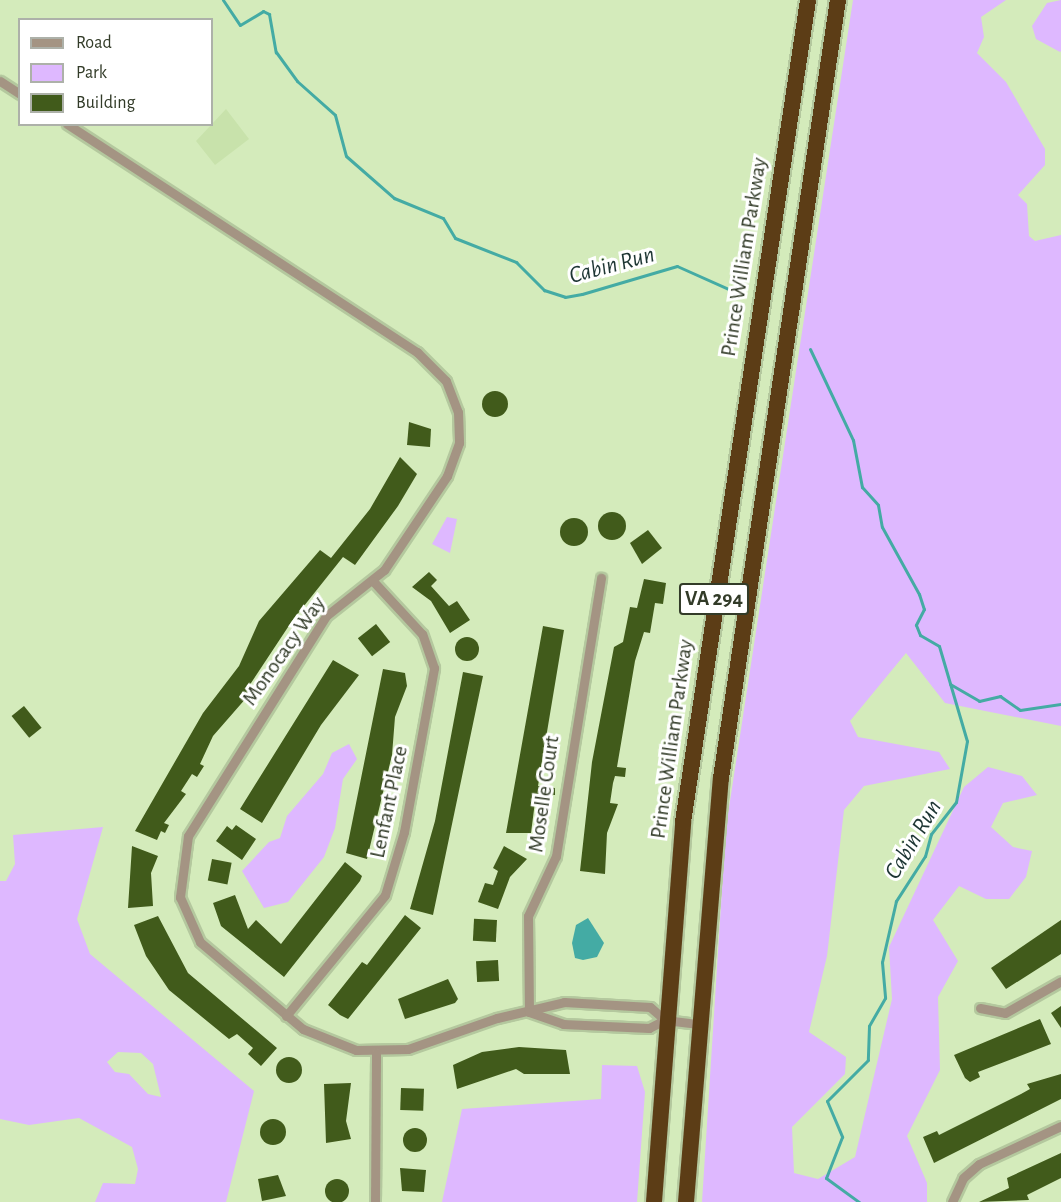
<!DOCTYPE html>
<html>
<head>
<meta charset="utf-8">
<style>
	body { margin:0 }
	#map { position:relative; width:1061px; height:1202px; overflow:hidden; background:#d4ebbb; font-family:"Alegreya Sans",sans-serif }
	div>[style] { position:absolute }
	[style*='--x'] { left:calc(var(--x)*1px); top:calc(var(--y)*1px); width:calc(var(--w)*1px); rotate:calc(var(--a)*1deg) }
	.built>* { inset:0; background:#c8e2ab }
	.green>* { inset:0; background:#deb8ff }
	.water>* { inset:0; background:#44aba4 }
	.stream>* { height:3px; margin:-1.5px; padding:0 1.5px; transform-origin:1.5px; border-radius:1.5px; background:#44aba4 }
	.building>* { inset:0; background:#415b1b; transform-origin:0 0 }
	.round { border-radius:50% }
	.roads { filter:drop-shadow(2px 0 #b4c89e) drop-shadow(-2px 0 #b4c89e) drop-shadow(0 2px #b4c89e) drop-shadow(0 -2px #b4c89e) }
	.street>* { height:9px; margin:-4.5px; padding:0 4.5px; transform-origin:4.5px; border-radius:4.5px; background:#a49483 }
	.highway>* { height:16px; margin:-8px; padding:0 8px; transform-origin:8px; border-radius:8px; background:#5c3d16 }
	span { translate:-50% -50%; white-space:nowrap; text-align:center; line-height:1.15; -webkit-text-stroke:6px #fff; paint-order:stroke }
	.shield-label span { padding:2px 4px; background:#fff; border:2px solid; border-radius:4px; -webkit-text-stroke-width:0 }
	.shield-label { font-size:21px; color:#323b28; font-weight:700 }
	.street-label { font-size:22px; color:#323b28 }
	.water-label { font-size:24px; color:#1d3533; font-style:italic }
	.legend { position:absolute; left:18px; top:18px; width:195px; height:108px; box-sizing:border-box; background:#fff; border:2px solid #adb1a9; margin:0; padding:8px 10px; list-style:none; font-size:18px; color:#323b28 }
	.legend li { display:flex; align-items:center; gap:12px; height:30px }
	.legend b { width:30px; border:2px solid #adb1a9 }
</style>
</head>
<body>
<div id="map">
	<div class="built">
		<div style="clip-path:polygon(226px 109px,249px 139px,215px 165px,196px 141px)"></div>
	</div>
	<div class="green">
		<div style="clip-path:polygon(853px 0,1006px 0,981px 17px,984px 37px,977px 53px,1006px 82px,1045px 149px,1045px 165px,1018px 195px,1027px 204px,1029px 236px,1035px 241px,1061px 235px,1061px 726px,945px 703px,906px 653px,850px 721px,858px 737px,939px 752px,950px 769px,864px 786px,844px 810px,827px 956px,809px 1032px,846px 1057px,845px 1074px,792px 1127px,794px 1173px,818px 1179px,855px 1157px,892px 999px,889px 947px,964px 787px,988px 767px,1022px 776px,1037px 795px,1003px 803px,991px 827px,1013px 847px,1032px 851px,1026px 877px,1009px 899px,986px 899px,959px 886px,933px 920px,958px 961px,938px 997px,940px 1070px,907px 1136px,927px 1183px,927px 1202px,702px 1202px,726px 827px)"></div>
		<div style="clip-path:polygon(1061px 0,1061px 51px,1060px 52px,1036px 39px,1032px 26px,1047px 3px)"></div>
		<div style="clip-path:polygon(447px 517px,457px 519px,450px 553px,432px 544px)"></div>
		<div style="clip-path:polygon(349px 744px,357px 759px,343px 779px,335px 828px,324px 857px,288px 902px,264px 908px,242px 871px,269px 842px,280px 838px,287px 816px,323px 774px,332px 753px)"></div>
		<div style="clip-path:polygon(evenodd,103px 827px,77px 919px,90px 954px,254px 1091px,226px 1202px,95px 1202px,103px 1183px,135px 1184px,138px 1169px,132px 1147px,79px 1118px,29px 1125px,0 1119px,0 881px,6px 881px,15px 864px,13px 835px,103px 827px,118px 1052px,141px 1053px,153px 1064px,161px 1097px,148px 1094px,129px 1074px,115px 1072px,107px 1062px,118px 1052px)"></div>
		<div style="clip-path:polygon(602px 1065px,637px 1066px,645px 1092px,637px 1202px,442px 1202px,462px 1109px,601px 1099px)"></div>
	</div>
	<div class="water">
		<div style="clip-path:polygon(588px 918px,604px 943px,597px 957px,583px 960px,575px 958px,572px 943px,576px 925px)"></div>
	</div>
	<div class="stream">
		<div style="--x:223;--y:0;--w:30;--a:56"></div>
		<div style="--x:240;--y:25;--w:27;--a:-31"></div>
		<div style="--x:263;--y:11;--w:7;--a:27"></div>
		<div style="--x:269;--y:14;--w:39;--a:80"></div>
		<div style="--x:276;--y:52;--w:36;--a:54"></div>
		<div style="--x:297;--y:81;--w:51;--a:41.8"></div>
		<div style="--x:335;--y:115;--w:42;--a:75"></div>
		<div style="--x:346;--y:156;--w:64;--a:41.2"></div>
		<div style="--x:394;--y:198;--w:53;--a:22.2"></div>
		<div style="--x:443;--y:218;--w:23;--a:59"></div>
		<div style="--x:455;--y:238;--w:66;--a:21.5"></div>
		<div style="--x:516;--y:262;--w:40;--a:45"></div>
		<div style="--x:544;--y:290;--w:22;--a:18"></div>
		<div style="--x:565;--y:297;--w:17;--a:-10"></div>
		<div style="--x:582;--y:294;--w:99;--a:-16.4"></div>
		<div style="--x:677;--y:266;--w:61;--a:24.1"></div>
		<div style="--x:810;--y:349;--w:101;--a:64.7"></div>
		<div style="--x:853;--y:440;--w:48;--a:79.2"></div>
		<div style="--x:862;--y:487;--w:24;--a:48"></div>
		<div style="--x:878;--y:505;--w:22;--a:80"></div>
		<div style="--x:882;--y:527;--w:77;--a:61.1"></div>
		<div style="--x:919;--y:594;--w:16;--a:72"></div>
		<div style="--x:924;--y:609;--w:18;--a:117"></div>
		<div style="--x:916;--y:625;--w:11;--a:68"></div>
		<div style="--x:920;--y:635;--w:22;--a:30"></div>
		<div style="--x:939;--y:646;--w:99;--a:73.6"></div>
		<div style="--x:967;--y:741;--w:62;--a:100.2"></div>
		<div style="--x:956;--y:802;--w:41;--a:128"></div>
		<div style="--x:931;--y:834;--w:23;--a:105"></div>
		<div style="--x:925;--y:856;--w:54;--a:122.8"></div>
		<div style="--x:896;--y:901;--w:63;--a:102.9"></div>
		<div style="--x:882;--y:962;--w:36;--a:85"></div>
		<div style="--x:885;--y:998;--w:32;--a:120"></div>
		<div style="--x:869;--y:1026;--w:34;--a:92"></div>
		<div style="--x:868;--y:1060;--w:58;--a:135"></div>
		<div style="--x:827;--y:1101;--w:39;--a:67"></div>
		<div style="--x:842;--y:1137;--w:44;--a:111.3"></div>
		<div style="--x:826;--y:1178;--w:41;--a:36"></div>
		<div style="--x:950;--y:684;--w:34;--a:30"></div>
		<div style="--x:979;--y:701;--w:22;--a:-13"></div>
		<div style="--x:1000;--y:696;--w:24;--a:35"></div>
		<div style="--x:1020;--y:710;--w:41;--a:-8.3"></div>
	</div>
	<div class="building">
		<div class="round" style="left:482px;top:391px;width:26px;height:26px"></div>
		<div style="clip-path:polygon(409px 422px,431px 429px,430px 447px,407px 445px)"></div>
		<div style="clip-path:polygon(400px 457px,417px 474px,398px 506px,355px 565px,343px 557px,292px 621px,249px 686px,254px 689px,213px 736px,200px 764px,204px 766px,197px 777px,192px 774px,181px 791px,186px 794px,164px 823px,169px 825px,165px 833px,161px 831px,157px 840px,135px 831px,203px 713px,239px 666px,259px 621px,320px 550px,331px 558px,370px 509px)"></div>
		<div class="round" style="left:598px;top:512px;width:28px;height:28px"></div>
		<div class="round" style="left:560px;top:518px;width:28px;height:28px"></div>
		<div style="clip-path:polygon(648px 530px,662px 548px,642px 564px,630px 543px)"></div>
		<div style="clip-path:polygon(429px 572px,437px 580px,431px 586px,449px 606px,457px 601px,470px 620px,450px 633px,431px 601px,412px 587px)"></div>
		<div style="clip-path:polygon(644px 579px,666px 583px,663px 604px,655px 603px,650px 633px,644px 632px,635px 661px,617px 767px,626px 768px,625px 777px,615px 776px,613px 783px,610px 803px,618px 804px,607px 833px,605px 874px,580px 871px,592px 762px,614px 647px,623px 642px,630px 607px,637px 608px)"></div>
		<div style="left:376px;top:624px;width:23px;height:23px;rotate:52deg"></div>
		<div style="clip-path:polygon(543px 626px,564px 630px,538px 786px,555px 788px,555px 795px,536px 794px,531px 833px,506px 833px)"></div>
		<div class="round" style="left:455px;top:637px;width:24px;height:24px"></div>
		<div style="clip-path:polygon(333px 660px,359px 675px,321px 725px,262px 823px,240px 809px)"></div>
		<div style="clip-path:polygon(383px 669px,405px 673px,407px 686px,395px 717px,392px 755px,367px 859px,346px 853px)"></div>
		<div style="clip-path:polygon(463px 672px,483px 676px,433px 915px,410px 909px,435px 821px)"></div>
		<div style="left:24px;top:706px;width:28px;height:16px;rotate:51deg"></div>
		<div style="clip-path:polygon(236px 825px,256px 839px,242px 860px,216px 841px,227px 826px,232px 830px)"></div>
		<div style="clip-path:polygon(132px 846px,158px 856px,151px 873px,153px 906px,128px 908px)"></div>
		<div style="clip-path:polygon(504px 846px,527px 859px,510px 877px,498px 909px,478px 902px,485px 883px,493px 885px,498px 871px,493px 868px)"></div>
		<div style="left:212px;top:859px;width:20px;height:22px;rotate:11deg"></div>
		<div style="clip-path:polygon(345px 862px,362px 876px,360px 881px,284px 977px,221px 926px,213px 903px,235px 895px,248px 929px,256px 920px,281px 944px)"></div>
		<div style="clip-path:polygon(405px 915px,421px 928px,348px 1019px,340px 1015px,328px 1005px,362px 962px,367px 965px)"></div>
		<div style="clip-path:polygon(158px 916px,188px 973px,277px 1048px,261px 1066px,248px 1054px,253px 1048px,237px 1034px,229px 1039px,169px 990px,146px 956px,134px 925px)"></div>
		<div style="left:497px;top:920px;width:22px;height:23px;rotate:93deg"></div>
		<div style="clip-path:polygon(1061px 920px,1061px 954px,1006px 989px,991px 968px)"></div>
		<div style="left:498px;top:960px;width:21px;height:22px;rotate:87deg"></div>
		<div style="clip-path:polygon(448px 979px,458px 999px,455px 1003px,405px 1019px,398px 999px)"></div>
		<div style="clip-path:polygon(1061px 1006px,1061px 1028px,1051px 1013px)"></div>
		<div style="clip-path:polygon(1040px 1019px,1051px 1044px,978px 1072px,980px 1077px,970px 1082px,965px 1078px,954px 1055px)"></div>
		<div style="clip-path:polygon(519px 1047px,566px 1050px,570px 1074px,524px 1074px,516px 1069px,457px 1089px,453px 1065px,482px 1052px)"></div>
		<div class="round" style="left:276px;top:1057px;width:26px;height:26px"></div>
		<div style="clip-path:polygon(1061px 1074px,1061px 1099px,934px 1163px,923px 1137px,937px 1131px,939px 1135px,1021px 1094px,1030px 1089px,1027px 1084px)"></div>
		<div style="clip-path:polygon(351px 1083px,346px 1121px,351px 1139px,326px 1143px,324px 1084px)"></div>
		<div style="left:401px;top:1088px;width:23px;height:22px;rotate:2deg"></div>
		<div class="round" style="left:260px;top:1119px;width:26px;height:26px"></div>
		<div class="round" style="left:403px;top:1128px;width:24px;height:24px"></div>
		<div style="clip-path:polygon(1061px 1153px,1061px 1178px,1027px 1195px,1029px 1200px,979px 1202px,1009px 1188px,1007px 1178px)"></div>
		<div style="clip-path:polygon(400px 1168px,426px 1170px,424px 1192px,402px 1191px)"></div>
		<div style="clip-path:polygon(278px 1175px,286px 1196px,262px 1201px,258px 1179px)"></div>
		<div class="round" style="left:325px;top:1179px;width:24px;height:24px"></div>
	</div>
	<div class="roads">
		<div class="street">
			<div style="--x:0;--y:81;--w:24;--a:33"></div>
			<div style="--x:67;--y:124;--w:418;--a:33.1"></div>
			<div style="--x:417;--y:352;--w:41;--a:45"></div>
			<div style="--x:446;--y:381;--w:33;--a:69"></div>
			<div style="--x:458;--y:412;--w:31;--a:88"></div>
			<div style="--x:459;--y:443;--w:35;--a:110"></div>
			<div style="--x:447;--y:476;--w:113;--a:123.8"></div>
			<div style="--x:384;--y:570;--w:74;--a:141.6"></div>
			<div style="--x:326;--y:616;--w:260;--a:122.1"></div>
			<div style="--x:188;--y:836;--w:62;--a:97.5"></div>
			<div style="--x:180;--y:897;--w:49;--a:66"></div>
			<div style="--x:200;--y:942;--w:135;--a:40.2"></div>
			<div style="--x:303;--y:1029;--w:57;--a:21.6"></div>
			<div style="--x:356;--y:1050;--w:52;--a:-1.1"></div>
			<div style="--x:408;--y:1049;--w:94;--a:-19.2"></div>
			<div style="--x:497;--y:1018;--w:69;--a:-13.4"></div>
			<div style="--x:564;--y:1002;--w:86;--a:3.3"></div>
			<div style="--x:650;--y:1007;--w:20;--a:41"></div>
			<div style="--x:980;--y:1008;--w:25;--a:11"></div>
			<div style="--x:1005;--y:1013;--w:64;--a:-29.7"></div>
			<div style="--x:529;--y:1012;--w:96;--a:-90.6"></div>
			<div style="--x:528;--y:916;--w:66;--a:-65"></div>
			<div style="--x:556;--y:856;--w:282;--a:-80.8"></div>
			<div style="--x:529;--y:1012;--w:36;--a:19"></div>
			<div style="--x:563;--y:1024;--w:86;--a:2.7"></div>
			<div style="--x:649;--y:1028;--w:18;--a:-27"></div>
			<div style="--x:665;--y:1020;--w:32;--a:7"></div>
			<div style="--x:286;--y:1016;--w:156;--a:-50.7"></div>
			<div style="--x:385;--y:895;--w:66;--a:-73.2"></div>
			<div style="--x:404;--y:832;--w:167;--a:-79.6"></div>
			<div style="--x:434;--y:668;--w:36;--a:-109"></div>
			<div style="--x:422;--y:634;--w:72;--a:-132.8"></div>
			<div style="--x:375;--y:1202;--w:150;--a:-89.6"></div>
			<div style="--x:952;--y:1202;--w:26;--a:-65"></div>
			<div style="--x:963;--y:1178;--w:21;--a:-41"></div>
			<div style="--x:979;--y:1164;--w:90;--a:-24.9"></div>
		</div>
		<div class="highway">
			<div style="--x:654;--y:1202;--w:381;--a:-85.6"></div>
			<div style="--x:683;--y:822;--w:831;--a:-81.35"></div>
			<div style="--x:686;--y:1202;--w:425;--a:-85.3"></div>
			<div style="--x:721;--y:778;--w:787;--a:-81.45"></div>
		</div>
	</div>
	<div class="shield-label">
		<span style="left:714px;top:599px">VA 294</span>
	</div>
	<div class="street-label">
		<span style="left:744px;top:257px;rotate:-81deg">Prince William Parkway</span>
		<span style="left:284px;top:651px;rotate:-55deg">Monocacy Way</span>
		<span style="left:672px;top:739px;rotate:-82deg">Prince William Parkway</span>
		<span style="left:544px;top:794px;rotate:-82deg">Moselle Court</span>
		<span style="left:389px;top:802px;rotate:-78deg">Lenfant Place</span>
	</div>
	<div class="water-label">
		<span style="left:612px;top:266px;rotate:-15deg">Cabin Run</span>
		<span style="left:914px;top:840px;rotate:-59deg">Cabin Run</span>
	</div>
	<ul class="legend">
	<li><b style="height:8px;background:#a49483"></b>Road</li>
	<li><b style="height:16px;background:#deb8ff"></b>Park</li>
	<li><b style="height:16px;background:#415b1b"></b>Building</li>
	</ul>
</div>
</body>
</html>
